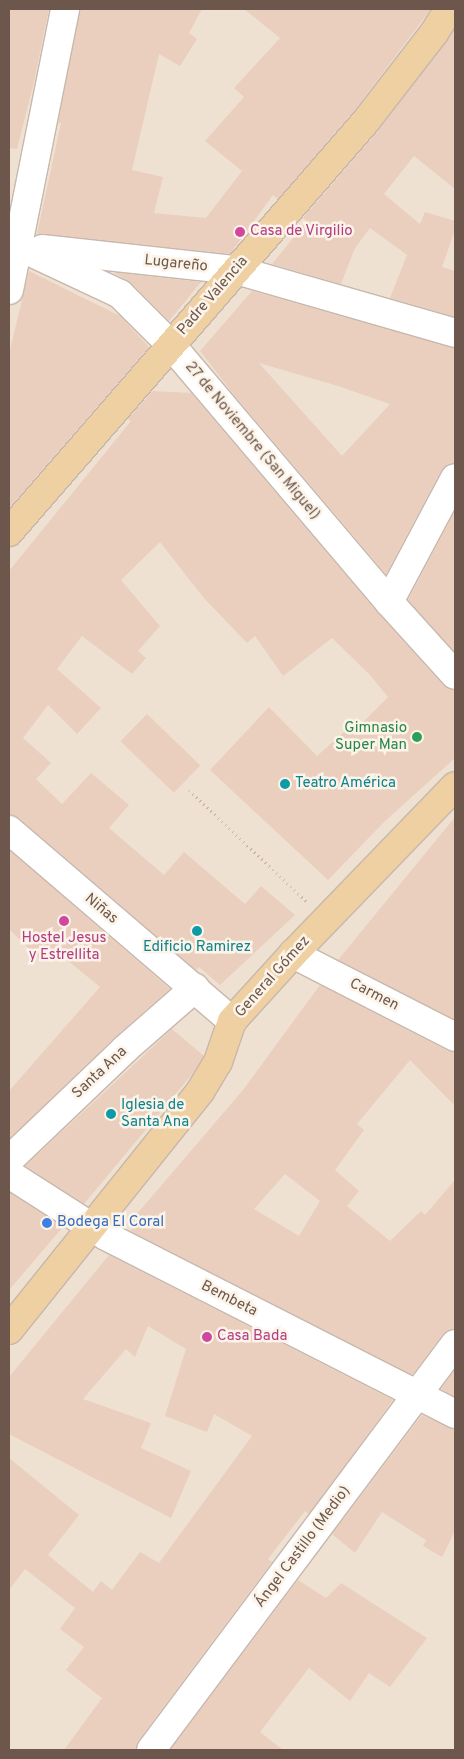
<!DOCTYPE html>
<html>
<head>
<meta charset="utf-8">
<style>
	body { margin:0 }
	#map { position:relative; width:464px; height:1759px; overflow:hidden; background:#f8efe3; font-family:Overpass,sans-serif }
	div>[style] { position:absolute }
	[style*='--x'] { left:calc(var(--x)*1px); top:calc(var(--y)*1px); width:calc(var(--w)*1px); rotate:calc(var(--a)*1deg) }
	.residential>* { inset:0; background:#efe1d2; transform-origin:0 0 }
	.building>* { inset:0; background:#eacebe; transform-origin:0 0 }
	.path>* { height:3px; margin-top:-1.5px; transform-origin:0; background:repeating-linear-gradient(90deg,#ceb2a2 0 1px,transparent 0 5px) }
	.roads { filter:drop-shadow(1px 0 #c7b7ac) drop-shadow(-1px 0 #c7b7ac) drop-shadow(0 1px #c7b7ac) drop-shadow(0 -1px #c7b7ac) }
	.minor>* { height:28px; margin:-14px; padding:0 14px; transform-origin:14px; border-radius:14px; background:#fff }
	.major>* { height:28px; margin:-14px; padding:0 14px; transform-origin:14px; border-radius:14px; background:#efd0a3 }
	.dots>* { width:14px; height:14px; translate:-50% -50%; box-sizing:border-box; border:2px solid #fcf4e8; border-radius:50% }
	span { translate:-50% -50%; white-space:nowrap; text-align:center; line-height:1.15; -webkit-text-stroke:5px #fcf4e8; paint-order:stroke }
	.hotel-label { font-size:15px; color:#b23c85 }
	.left { translate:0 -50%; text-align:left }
	.street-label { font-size:15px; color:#6d574d }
	.leisure-label { font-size:15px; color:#27864d }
	.right { translate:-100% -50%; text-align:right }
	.culture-label { font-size:15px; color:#0d838f }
	.shop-label { font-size:15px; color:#366cbe }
	.frame { position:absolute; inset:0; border:10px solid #6d574d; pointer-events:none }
</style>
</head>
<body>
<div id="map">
	<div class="residential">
		<div style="left:9px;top:9px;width:446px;height:1741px"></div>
	</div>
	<div class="building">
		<div style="clip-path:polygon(9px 9px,49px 9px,34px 82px,17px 149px,9px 148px)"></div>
		<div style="clip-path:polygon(80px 9px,202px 9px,189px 33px,197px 39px,180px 66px,159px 54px,132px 170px,163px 177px,154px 213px,206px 218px,242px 171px,205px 141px,244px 97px,234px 88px,280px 38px,244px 9px,431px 9px,354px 111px,278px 199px,273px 195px,230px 254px,37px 234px,61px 123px,58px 123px)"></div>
		<div style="clip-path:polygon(455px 28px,455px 189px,414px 156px,384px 194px,420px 224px,425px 212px,455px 221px,455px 230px,442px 267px,455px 271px,455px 317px,390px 298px,407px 255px,370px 228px,355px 248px,341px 284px,272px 264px,307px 221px,303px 218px,378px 131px)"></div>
		<div style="clip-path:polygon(29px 271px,120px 316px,149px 347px,9px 508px,9px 354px)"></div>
		<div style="clip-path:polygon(113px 272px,201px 282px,169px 321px,131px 283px)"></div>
		<div style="clip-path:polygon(evenodd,252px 291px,455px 348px,455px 462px,447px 465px,441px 471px,386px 574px,235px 396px,200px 351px,252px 291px,259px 363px,338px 386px,390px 404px,342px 456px,259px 363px)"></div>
		<div style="clip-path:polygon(153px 391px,191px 393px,377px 612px,443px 685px,455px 690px,455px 758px,384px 822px,328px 880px,210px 770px,269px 707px,317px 756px,351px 726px,355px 730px,388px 697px,370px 675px,332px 638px,283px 676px,255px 636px,247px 643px,203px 597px,160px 542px,121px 580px,160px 626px,138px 651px,146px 658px,132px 674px,82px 636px,57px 669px,101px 708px,77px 734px,48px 705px,23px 738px,51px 763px,36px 779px,62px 804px,91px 773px,129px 805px,109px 828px,164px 875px,184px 852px,245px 904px,261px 886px,295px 915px,220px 985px,199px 967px,196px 970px,19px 818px,9px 815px,9px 571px,131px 421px,128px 419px)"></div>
		<div style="clip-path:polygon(455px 511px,455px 652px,408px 600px)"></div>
		<div style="left:147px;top:714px;width:74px;height:38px;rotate:44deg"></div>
		<div style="clip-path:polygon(455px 817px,455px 1017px,453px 1019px,338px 960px)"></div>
		<div style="clip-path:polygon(9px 850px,170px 989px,114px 1038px,9px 1139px,9px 1091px,100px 987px,56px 951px,42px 961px,9px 929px)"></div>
		<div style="clip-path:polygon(evenodd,320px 985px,448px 1051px,455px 1053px,455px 1106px,410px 1060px,357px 1124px,364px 1130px,335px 1170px,359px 1191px,347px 1206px,390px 1241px,421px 1211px,425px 1215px,455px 1180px,455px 1329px,448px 1330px,442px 1335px,412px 1375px,130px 1231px,136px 1225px,130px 1222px,243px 1090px,320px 985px,285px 1174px,320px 1201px,299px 1236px,254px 1209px,285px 1174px)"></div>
		<div style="clip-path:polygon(172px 1029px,204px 1056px,193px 1073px,84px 1204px,25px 1166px)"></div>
		<div style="clip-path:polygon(9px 1192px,63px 1227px,9px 1290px)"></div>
		<div style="clip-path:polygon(109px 1255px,393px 1400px,309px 1514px,305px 1511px,268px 1559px,272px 1562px,138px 1741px,136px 1750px,64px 1750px,102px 1698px,66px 1670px,84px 1647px,60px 1629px,75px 1608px,25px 1569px,9px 1590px,9px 1458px,79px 1515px,48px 1555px,93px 1592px,101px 1581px,112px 1590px,140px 1552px,159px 1563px,252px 1436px,214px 1414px,207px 1432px,165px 1416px,186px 1349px,148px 1326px,135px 1357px,126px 1349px,83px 1399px,151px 1423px,141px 1448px,191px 1471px,171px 1518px,9px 1434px,9px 1377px)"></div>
		<div style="clip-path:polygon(455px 1370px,455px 1397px,441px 1389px)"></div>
		<div style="clip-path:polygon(422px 1415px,455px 1430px,455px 1531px,442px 1557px,423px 1546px,426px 1540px,382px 1512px,355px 1553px,332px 1534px)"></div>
		<div style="clip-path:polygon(298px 1580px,326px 1598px,341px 1583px,427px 1638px,390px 1687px,369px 1673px,350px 1701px,309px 1668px,260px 1732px,283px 1750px,170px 1750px)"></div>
	</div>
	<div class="path">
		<div style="--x:189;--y:790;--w:163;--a:43.5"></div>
	</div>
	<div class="roads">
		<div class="minor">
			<div style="--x:18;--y:246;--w:113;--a:25.2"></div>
			<div style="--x:120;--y:294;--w:72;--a:45"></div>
			<div style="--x:171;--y:345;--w:337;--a:49.7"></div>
			<div style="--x:389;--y:602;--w:98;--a:47.9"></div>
			<div style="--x:42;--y:249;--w:195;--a:6.2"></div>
			<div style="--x:236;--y:270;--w:228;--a:16"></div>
			<div style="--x:9;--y:290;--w:287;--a:-78.7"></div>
			<div style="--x:389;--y:602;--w:140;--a:-62"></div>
			<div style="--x:9;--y:830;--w:294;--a:40.6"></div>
			<div style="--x:293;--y:954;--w:182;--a:27.1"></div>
			<div style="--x:9;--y:1160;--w:161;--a:-43.7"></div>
			<div style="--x:125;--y:1049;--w:93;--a:-41.1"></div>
			<div style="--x:9;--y:1174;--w:115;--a:32.6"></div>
			<div style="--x:106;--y:1236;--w:392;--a:27"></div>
			<div style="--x:151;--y:1750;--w:507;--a:-53.18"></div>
		</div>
		<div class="major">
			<div style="--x:9;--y:532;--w:544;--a:-49.02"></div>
			<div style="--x:366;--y:121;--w:111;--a:-52.3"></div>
			<div style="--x:434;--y:33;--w:28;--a:-58"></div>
			<div style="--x:9;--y:1330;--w:307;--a:-51.3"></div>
			<div style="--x:201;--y:1090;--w:33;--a:-59"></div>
			<div style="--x:218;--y:1062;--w:43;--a:-71.1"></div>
			<div style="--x:232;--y:1021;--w:91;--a:-47.7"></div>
			<div style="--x:293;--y:954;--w:233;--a:-46"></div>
		</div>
	</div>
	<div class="dots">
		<div style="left:240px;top:232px;background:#d1479c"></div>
		<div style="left:417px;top:737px;background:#2e9e5b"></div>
		<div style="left:285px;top:784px;background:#0f9aa8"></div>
		<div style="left:64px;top:921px;background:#d1479c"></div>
		<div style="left:197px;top:931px;background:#0f9aa8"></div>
		<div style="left:111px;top:1114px;background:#0f9aa8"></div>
		<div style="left:47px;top:1223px;background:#3f7fe0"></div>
		<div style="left:207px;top:1337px;background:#d1479c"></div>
	</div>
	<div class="hotel-label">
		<span class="left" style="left:250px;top:232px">Casa de Virgilio</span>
		<span style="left:64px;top:947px">Hostel Jesus<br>y Estrellita</span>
		<span class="left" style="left:217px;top:1337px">Casa Bada</span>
	</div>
	<div class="street-label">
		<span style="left:176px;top:264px;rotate:6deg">Lugareño</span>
		<span style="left:213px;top:296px;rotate:-49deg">Padre Valencia</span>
		<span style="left:252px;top:441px;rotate:50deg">27 de Noviembre (San Miguel)</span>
		<span style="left:101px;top:909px;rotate:40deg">Niñas</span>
		<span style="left:273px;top:977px;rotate:-48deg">General Gómez</span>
		<span style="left:374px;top:995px;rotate:27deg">Carmen</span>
		<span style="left:100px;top:1073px;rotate:-43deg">Santa Ana</span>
		<span style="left:229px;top:1299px;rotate:27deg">Bembeta</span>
		<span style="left:303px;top:1547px;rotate:-53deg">Ángel Castillo (Medio)</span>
	</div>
	<div class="leisure-label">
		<span class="right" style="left:407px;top:737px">Gimnasio<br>Super Man</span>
	</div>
	<div class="culture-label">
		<span class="left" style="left:295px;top:784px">Teatro América</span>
		<span style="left:197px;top:948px">Edificio Ramirez</span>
		<span class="left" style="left:121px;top:1114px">Iglesia de<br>Santa Ana</span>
	</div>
	<div class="shop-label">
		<span class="left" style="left:57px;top:1223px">Bodega El Coral</span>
	</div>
	<div class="frame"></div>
</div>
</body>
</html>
